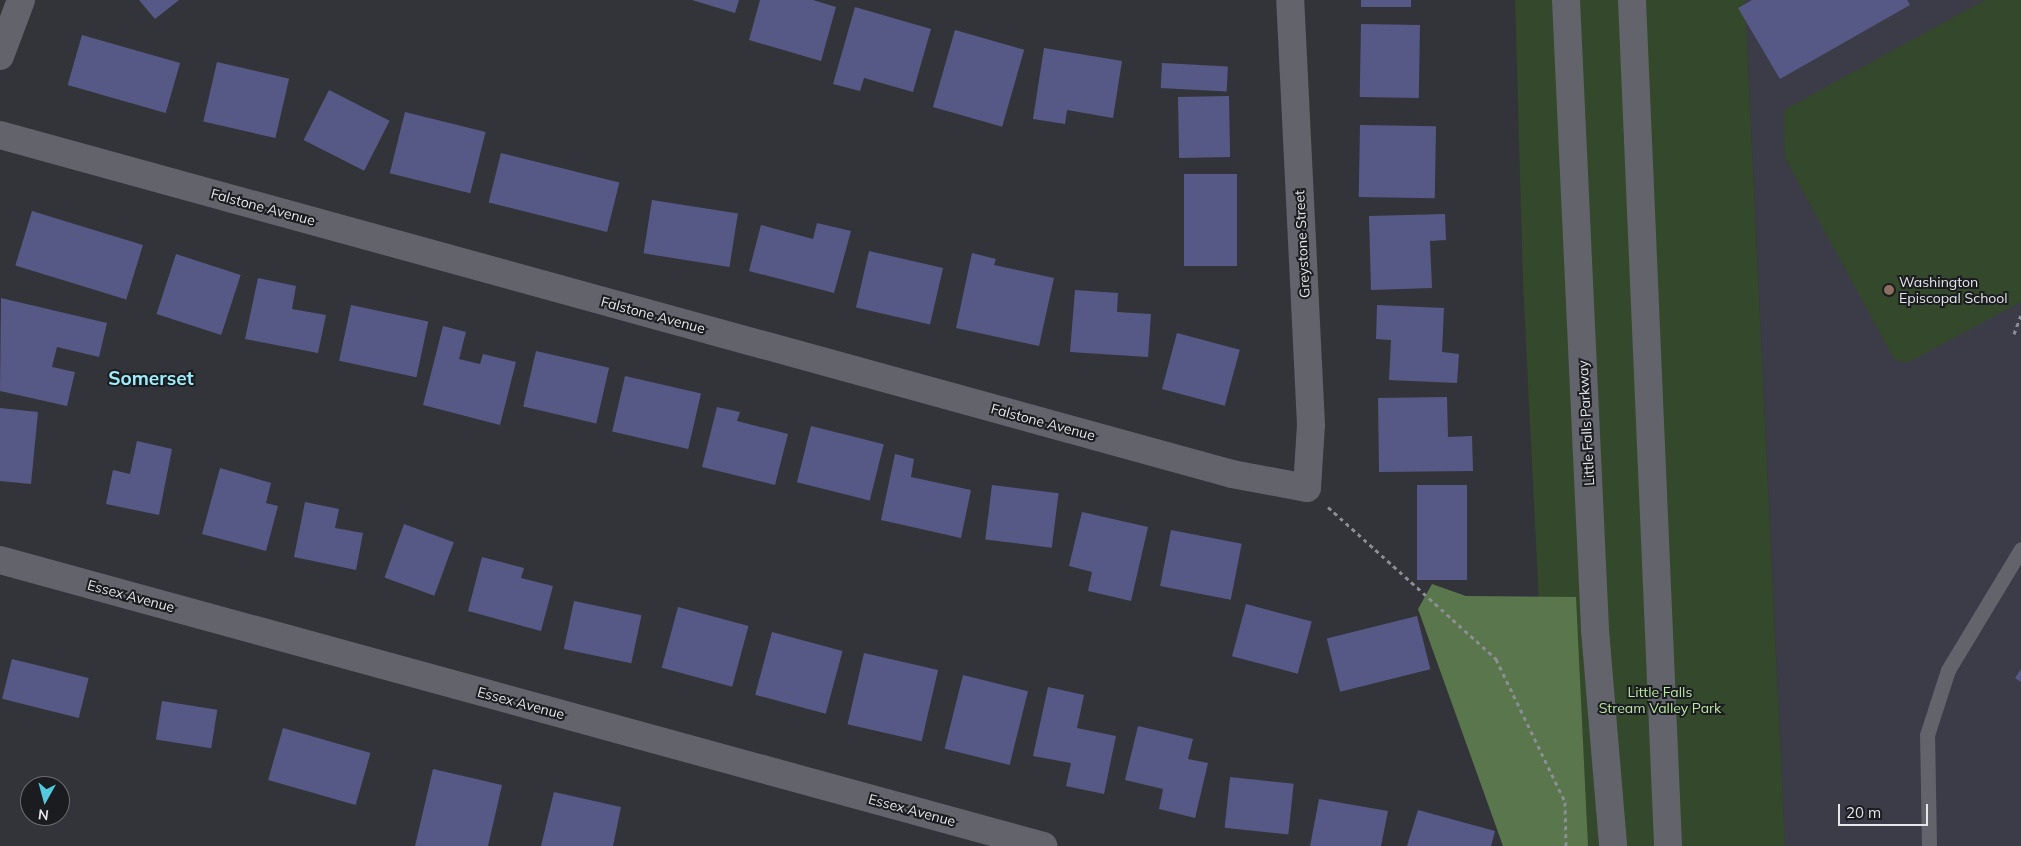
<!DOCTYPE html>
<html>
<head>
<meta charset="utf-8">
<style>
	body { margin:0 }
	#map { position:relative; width:2021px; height:846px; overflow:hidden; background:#33343a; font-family:Mulish,sans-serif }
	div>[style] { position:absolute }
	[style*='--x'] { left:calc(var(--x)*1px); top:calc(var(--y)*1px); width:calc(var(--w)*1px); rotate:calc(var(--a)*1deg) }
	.built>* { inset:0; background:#3b3c48 }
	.green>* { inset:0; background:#34482b }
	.forest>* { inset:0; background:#59764c }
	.building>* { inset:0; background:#565986; transform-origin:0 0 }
	.path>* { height:3px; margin-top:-1.5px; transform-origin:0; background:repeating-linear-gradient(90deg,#8d8e93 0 4px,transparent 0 8px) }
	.service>* { height:15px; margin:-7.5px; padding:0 7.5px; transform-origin:7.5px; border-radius:7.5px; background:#62636b }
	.minor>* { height:28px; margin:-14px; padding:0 14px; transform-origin:14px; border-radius:14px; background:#62636b }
	.secondary>* { height:28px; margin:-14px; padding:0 14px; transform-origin:14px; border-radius:14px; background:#62636b }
	.dots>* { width:14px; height:14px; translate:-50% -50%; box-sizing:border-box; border:2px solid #1b1c1f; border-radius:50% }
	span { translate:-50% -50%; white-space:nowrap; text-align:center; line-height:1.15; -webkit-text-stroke:4px #1b1c1f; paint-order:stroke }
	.street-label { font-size:14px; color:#e5e6ea }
	.poi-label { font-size:14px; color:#e5e6ea }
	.left { translate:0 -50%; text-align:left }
	.park-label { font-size:14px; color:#b9e8a4 }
	.district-label { font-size:19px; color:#9eedfd; font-weight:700 }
	.north { position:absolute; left:20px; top:776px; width:50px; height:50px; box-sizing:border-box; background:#1b1c1f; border:1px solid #6c6d70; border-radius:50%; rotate:187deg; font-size:14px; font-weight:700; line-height:20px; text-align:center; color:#e5e6ea }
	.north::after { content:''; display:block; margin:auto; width:18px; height:22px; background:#55cadf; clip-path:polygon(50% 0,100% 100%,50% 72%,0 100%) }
	.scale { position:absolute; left:1838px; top:804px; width:90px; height:22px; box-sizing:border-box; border:2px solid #e5e6ea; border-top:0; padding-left:6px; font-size:15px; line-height:18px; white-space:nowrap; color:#e5e6ea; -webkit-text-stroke:4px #1b1c1f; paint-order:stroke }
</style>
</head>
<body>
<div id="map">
	<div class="built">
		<div style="clip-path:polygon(1745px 0,2021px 0,2021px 846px,1785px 846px)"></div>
	</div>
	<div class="green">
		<div style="clip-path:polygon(1515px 0,1745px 0,1785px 846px,1551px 846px,1523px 282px)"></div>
		<div style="clip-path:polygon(1985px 0,2021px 0,2021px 302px,1907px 363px,1894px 359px,1785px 158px,1784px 110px)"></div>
	</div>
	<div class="forest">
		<div style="clip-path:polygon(1432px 584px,1466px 596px,1576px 597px,1588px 846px,1503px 846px,1418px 609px)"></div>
	</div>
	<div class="building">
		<div style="clip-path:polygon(139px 0,179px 0,155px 19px)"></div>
		<div style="clip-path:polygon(692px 0,739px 0,735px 13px)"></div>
		<div style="clip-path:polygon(760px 0,813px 0,836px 7px,821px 61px,749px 40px)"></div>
		<div style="left:1361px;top:0;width:50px;height:7px"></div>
		<div style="clip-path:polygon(1752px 0,1907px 0,1910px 5px,1780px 79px,1738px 8px)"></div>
		<div style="clip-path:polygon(855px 7px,931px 29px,913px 92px,864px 78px,860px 91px,833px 84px)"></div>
		<div style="left:1361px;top:24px;width:59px;height:73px;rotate:1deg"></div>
		<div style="left:955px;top:30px;width:72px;height:80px;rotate:16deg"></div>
		<div style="left:82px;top:35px;width:102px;height:52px;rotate:16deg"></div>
		<div style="clip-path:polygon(1044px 48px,1122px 61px,1113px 118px,1067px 110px,1065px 124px,1033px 119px)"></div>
		<div style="left:217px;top:62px;width:74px;height:61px;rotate:13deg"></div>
		<div style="left:1162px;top:63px;width:66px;height:25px;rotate:3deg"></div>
		<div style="left:329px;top:90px;width:68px;height:56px;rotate:27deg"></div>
		<div style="left:1229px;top:96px;width:61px;height:51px;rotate:89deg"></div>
		<div style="left:405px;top:112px;width:83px;height:63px;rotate:14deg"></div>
		<div style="left:1360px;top:125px;width:76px;height:72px;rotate:1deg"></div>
		<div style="left:501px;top:153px;width:122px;height:51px;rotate:14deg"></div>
		<div style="left:1184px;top:174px;width:53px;height:92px"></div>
		<div style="left:652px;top:200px;width:87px;height:54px;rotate:9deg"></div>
		<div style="left:32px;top:211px;width:116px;height:57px;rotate:17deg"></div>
		<div style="clip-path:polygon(1445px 214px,1446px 240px,1430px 241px,1432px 288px,1371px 290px,1369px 216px)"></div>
		<div style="clip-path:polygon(817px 223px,851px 231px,834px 293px,749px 271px,761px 225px,813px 239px)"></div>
		<div style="left:869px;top:251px;width:76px;height:58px;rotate:13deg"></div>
		<div style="clip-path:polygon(972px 253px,996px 259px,994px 265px,1054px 278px,1039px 346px,956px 328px)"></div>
		<div style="left:176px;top:254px;width:68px;height:63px;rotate:18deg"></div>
		<div style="clip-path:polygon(258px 278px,296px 286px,292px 309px,326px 315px,318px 353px,245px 339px)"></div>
		<div style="clip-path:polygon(1075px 290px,1118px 293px,1117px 312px,1151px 314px,1148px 357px,1070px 352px)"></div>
		<div style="clip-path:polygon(1px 298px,107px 323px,99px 357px,57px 347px,52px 367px,75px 372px,67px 406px,0 391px)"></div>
		<div style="left:351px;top:305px;width:79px;height:57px;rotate:12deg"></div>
		<div style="clip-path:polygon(1377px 305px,1444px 308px,1442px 352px,1459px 354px,1457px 383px,1389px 380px,1391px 340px,1376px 339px)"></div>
		<div style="clip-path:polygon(443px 326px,466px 332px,459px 359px,480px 364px,483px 354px,516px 362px,500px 425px,423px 405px)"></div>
		<div style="left:1177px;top:333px;width:65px;height:58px;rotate:15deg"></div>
		<div style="left:536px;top:351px;width:75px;height:57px;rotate:13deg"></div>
		<div style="left:625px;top:376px;width:78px;height:57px;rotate:13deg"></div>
		<div style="clip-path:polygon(1447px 397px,1448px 437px,1472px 436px,1473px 471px,1379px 472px,1378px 398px)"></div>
		<div style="clip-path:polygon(717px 407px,740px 412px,737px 421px,788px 434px,775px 485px,702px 467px)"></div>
		<div style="clip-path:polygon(0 408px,38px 412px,31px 484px,0 481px)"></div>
		<div style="left:811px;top:426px;width:75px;height:58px;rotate:14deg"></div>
		<div style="clip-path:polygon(137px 441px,172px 449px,159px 515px,106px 504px,113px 470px,130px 474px)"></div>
		<div style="clip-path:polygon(895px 454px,914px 459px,911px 477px,971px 490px,961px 538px,881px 520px)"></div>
		<div style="clip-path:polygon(220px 468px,271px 483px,266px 503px,278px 506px,266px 551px,202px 534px)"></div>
		<div style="left:992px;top:485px;width:67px;height:55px;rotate:7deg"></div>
		<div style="left:1417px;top:485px;width:50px;height:95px"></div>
		<div style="clip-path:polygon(305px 502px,339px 509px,335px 528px,363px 533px,356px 570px,294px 557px)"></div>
		<div style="clip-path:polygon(1082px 512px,1148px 527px,1131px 601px,1088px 591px,1092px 572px,1069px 566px)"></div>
		<div style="left:404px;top:524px;width:53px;height:57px;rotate:20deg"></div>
		<div style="left:1171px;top:530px;width:72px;height:57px;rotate:11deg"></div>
		<div style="clip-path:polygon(482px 557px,524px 568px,521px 578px,553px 586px,541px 631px,468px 611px)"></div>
		<div style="left:574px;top:601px;width:69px;height:49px;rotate:12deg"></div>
		<div style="left:1246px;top:604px;width:68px;height:54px;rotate:15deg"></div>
		<div style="left:678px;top:607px;width:73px;height:63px;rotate:15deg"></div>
		<div style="left:1417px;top:616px;width:55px;height:93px;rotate:76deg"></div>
		<div style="left:772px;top:632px;width:73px;height:65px;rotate:15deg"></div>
		<div style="left:864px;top:653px;width:76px;height:73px;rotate:13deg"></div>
		<div style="left:12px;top:659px;width:79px;height:41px;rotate:14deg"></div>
		<div style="clip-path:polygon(2021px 669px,2021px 682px,2015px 678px)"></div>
		<div style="left:963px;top:675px;width:67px;height:76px;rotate:14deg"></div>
		<div style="clip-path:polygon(1048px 687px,1084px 695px,1077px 728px,1116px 736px,1104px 794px,1066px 786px,1071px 763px,1033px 756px)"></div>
		<div style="left:162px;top:701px;width:56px;height:39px;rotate:9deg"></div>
		<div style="clip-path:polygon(1138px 726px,1193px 739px,1188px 759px,1208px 763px,1195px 818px,1159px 809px,1163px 789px,1125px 780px)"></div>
		<div style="left:283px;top:728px;width:91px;height:54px;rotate:16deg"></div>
		<div style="clip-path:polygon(433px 769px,502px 785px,488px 846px,415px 846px)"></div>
		<div style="left:1230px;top:777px;width:64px;height:51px;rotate:6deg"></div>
		<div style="clip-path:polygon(554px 792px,621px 807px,613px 846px,541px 846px)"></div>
		<div style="clip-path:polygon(1319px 799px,1388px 811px,1381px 846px,1310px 846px)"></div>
		<div style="clip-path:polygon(1418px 810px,1495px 831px,1491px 846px,1407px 846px)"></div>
	</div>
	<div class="path">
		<div style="--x:2014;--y:334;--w:20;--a:-70"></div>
		<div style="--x:1328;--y:507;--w:227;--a:42.1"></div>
		<div style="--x:1496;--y:659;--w:159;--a:64.2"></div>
		<div style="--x:1565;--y:802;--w:44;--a:88.7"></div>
	</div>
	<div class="service">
		<div style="--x:1929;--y:846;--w:111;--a:-91"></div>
		<div style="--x:1927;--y:735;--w:68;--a:-72.1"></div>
		<div style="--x:1948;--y:670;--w:141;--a:-58.9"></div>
	</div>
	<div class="minor">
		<div style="--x:0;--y:56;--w:60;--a:-69.4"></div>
		<div style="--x:0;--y:135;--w:1278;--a:15.38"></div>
		<div style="--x:1232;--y:474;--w:76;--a:10.6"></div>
		<div style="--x:1307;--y:488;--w:63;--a:-86.4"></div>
		<div style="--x:1311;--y:425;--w:426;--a:-92.8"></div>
		<div style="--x:0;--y:560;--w:1082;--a:15.33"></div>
	</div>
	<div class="secondary">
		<div style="--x:1566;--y:0;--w:631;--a:87.36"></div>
		<div style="--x:1595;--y:630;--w:217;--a:85.2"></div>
		<div style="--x:1632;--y:0;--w:847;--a:87.56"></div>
	</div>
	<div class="dots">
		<div style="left:1889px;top:290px;background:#8d6e63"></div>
	</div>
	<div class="street-label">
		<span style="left:263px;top:207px;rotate:15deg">Falstone Avenue</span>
		<span style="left:1302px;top:244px;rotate:-93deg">Greystone Street</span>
		<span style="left:653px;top:315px;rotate:15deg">Falstone Avenue</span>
		<span style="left:1043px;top:422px;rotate:15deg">Falstone Avenue</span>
		<span style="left:1586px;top:423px;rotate:-93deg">Little Falls Parkway</span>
		<span style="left:131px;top:596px;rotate:15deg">Essex Avenue</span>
		<span style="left:521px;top:703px;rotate:15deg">Essex Avenue</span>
		<span style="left:912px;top:810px;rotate:15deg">Essex Avenue</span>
	</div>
	<div class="poi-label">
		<span class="left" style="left:1899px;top:290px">Washington<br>Episcopal School</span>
	</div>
	<div class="park-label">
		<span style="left:1660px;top:700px">Little Falls<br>Stream Valley Park</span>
	</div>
	<div class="district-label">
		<span style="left:151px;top:379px">Somerset</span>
	</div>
	<div class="north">N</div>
	<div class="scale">20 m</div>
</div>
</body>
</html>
